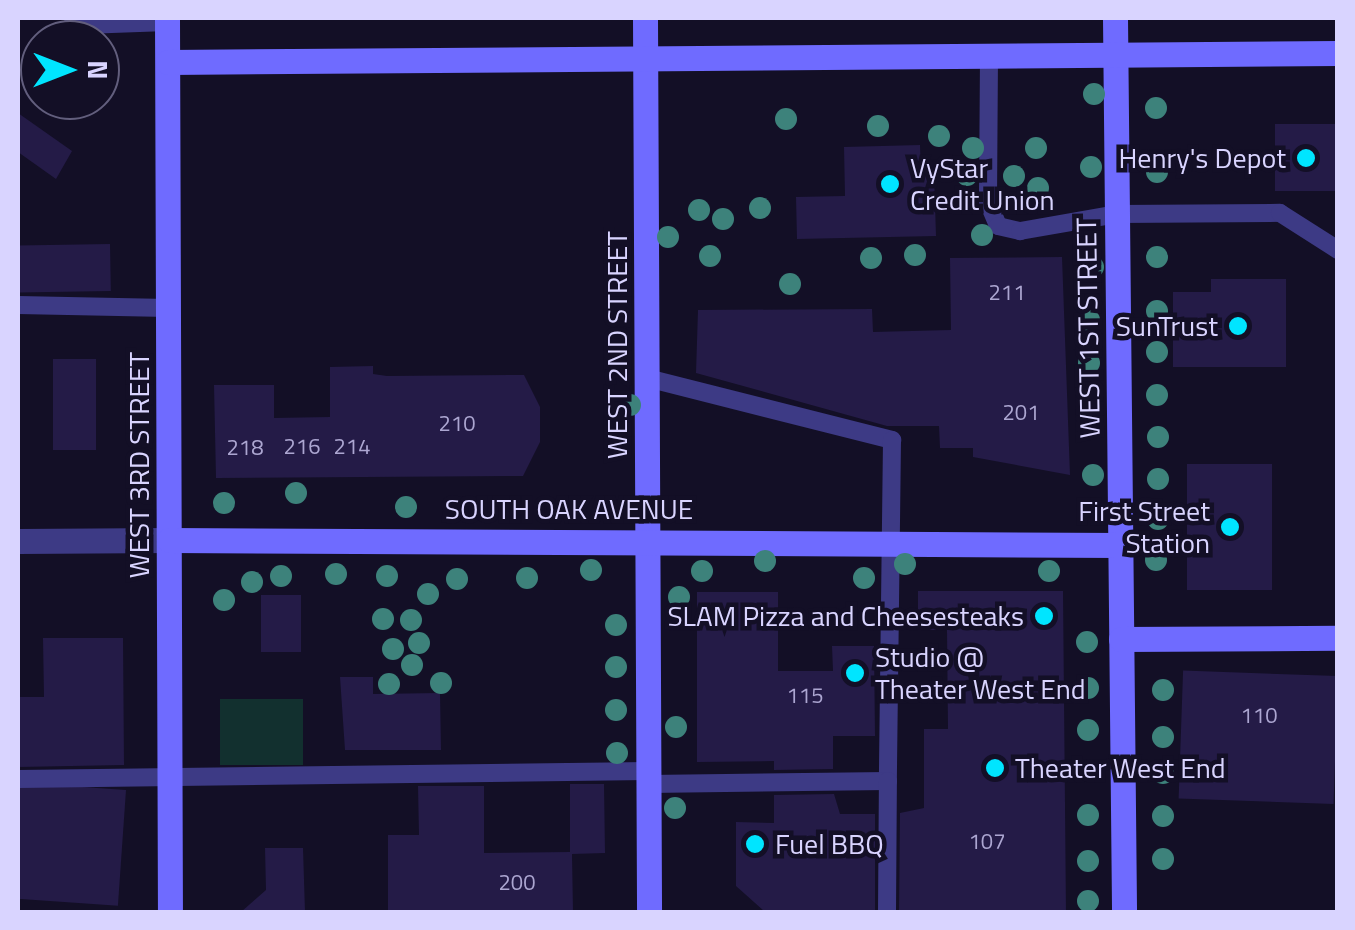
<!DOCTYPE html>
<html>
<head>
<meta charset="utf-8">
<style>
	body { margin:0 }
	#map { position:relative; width:1355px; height:930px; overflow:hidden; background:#130f26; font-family:"Titillium Web",sans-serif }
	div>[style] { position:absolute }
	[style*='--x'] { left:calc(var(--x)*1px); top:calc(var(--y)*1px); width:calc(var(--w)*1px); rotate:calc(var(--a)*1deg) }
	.green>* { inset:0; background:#12302f; transform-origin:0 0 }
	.building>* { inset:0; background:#241b47; transform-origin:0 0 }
	.lane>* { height:18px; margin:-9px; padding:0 9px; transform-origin:9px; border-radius:9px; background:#3d3a85 }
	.street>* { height:25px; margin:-12.5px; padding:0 12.5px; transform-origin:12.5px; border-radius:12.5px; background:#3d3a85 }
	.secondary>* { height:25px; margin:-12.5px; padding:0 12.5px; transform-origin:12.5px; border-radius:12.5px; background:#6f6bff }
	.trees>* { width:22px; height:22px; margin:-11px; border-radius:50%; background:#3d827b }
	.dots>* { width:28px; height:28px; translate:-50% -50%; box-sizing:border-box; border:5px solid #130f26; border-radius:50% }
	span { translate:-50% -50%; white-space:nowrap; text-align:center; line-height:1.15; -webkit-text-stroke:9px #130f26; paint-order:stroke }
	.number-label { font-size:22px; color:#aca6d1 }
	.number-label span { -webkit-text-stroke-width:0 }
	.poi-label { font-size:28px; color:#d9d4ff }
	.right { translate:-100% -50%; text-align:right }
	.left { translate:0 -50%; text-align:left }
	.street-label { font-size:28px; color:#d9d4ff }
	.frame { position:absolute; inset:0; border:20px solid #d9d4ff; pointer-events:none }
	.north { position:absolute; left:20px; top:20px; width:100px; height:100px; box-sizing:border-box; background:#130f26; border:2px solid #625e7d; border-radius:50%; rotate:90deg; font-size:28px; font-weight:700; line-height:40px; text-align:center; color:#d9d4ff }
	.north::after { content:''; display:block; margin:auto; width:35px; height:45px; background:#00e5ff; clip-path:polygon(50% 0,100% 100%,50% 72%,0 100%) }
</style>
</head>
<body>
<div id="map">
	<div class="green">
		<div style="left:220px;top:699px;width:83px;height:66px"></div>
	</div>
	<div class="building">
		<div style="clip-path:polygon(18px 113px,72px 151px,56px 179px,18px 152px)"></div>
		<div style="left:1275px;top:124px;width:63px;height:67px"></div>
		<div style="clip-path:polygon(920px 145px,921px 172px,934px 172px,936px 236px,797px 239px,796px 197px,845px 196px,844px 147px)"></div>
		<div style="left:110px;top:244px;width:47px;height:92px;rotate:89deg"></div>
		<div style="clip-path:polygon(1062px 257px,1070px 475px,973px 457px,973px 448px,940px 448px,939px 426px,887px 426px,696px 373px,698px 310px,872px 309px,873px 332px,951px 330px,950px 258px)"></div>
		<div style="clip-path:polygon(1211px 279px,1286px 279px,1286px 367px,1173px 367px,1173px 292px,1211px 292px)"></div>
		<div style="left:53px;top:359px;width:43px;height:91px"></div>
		<div style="clip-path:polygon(373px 366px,373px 374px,387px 376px,524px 375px,540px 407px,540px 442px,523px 476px,216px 478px,214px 385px,274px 385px,274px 418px,330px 417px,330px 367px)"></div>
		<div style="left:1272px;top:464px;width:126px;height:85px;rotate:90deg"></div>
		<div style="clip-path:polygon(918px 591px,1063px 591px,1066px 912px,899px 912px,900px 813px,924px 808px,924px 729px,948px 729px,947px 630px,918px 630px)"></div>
		<div style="clip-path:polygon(697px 592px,778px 592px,778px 671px,833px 671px,832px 646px,874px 646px,875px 736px,833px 736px,833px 769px,774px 770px,774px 761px,697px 762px)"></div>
		<div style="left:301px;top:595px;width:57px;height:40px;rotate:90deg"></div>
		<div style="clip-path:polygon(43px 638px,123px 638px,124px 765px,18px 767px,18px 697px,44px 697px)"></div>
		<div style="left:1338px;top:676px;width:128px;height:155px;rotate:92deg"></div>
		<div style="clip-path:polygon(340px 677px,373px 677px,373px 694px,440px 693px,441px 750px,345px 750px)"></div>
		<div style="clip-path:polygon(570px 784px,604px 784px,605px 853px,572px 854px,573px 912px,388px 912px,388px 835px,419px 835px,418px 786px,484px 786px,484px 853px,570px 852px)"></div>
		<div style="left:126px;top:790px;width:116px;height:108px;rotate:94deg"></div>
		<div style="clip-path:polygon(834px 794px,840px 814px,875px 814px,875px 912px,765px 912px,736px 886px,736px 822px,774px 823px,774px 795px)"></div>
		<div style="clip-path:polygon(265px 848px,303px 848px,305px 912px,241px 912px,266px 890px)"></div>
	</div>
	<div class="lane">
		<div style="--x:73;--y:18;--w:13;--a:32"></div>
		<div style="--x:84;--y:25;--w:83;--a:-2.1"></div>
		<div style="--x:989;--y:56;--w:146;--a:90.4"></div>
		<div style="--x:988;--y:202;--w:26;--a:67"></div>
		<div style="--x:998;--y:226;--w:23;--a:13"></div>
		<div style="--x:1020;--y:231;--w:98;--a:-9.9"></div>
		<div style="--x:1117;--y:214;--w:163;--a:-0.4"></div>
		<div style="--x:1280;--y:213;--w:69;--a:32.5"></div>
		<div style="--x:18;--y:305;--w:150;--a:1.1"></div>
		<div style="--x:647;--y:378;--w:253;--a:14.2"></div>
		<div style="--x:892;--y:440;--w:341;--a:90.7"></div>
		<div style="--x:888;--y:781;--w:240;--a:179.3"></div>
		<div style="--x:18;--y:779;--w:630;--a:-0.73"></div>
		<div style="--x:887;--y:912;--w:131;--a:-89.6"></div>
	</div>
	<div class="street">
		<div style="--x:18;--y:541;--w:151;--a:-0.4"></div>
	</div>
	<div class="secondary">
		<div style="--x:167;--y:18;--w:894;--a:89.81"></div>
		<div style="--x:645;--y:18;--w:894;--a:89.74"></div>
		<div style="--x:1115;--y:18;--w:894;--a:89.42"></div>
		<div style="--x:168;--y:62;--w:1170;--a:-0.44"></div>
		<div style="--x:169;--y:540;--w:952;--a:0.3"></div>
		<div style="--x:1121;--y:639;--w:217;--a:-0.3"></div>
	</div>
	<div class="trees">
		<div style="left:1094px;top:94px"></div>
		<div style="left:1156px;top:108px"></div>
		<div style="left:786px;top:119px"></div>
		<div style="left:878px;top:126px"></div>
		<div style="left:939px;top:136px"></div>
		<div style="left:973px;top:148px"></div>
		<div style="left:1036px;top:148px"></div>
		<div style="left:1091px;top:167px"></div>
		<div style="left:1157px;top:172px"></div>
		<div style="left:967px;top:175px"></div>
		<div style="left:1014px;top:176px"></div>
		<div style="left:1038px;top:188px"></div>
		<div style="left:760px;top:208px"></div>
		<div style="left:699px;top:210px"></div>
		<div style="left:723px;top:219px"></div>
		<div style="left:982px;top:235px"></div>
		<div style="left:668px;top:237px"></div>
		<div style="left:915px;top:255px"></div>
		<div style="left:710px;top:256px"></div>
		<div style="left:1157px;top:257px"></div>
		<div style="left:871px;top:258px"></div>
		<div style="left:1093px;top:267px"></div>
		<div style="left:790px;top:284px"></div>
		<div style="left:1157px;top:311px"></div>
		<div style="left:1089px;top:320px"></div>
		<div style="left:1157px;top:352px"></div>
		<div style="left:1089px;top:363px"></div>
		<div style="left:1157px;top:395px"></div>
		<div style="left:630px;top:405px"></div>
		<div style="left:1087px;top:408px"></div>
		<div style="left:1158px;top:437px"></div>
		<div style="left:1093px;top:475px"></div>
		<div style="left:1158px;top:479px"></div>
		<div style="left:296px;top:493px"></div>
		<div style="left:224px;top:503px"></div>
		<div style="left:406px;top:507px"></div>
		<div style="left:1158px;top:519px"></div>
		<div style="left:1156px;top:560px"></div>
		<div style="left:765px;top:561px"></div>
		<div style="left:905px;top:564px"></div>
		<div style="left:591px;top:570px"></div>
		<div style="left:702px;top:571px"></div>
		<div style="left:1049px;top:571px"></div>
		<div style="left:336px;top:574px"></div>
		<div style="left:281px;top:576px"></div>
		<div style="left:387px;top:576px"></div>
		<div style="left:527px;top:578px"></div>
		<div style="left:864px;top:578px"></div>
		<div style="left:457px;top:579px"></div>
		<div style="left:252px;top:582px"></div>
		<div style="left:428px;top:594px"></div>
		<div style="left:679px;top:597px"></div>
		<div style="left:224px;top:600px"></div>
		<div style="left:383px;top:619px"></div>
		<div style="left:411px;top:620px"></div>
		<div style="left:616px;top:625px"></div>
		<div style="left:1087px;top:642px"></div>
		<div style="left:419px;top:643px"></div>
		<div style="left:393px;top:649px"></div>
		<div style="left:412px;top:665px"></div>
		<div style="left:616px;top:667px"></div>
		<div style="left:441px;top:683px"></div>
		<div style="left:389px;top:684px"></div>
		<div style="left:1088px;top:688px"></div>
		<div style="left:1163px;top:690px"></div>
		<div style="left:616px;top:710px"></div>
		<div style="left:676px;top:727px"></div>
		<div style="left:1088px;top:730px"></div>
		<div style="left:1163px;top:737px"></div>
		<div style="left:617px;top:753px"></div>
		<div style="left:1163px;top:773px"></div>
		<div style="left:675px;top:808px"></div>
		<div style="left:1088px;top:815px"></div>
		<div style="left:1163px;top:816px"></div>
		<div style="left:1163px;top:859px"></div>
		<div style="left:1088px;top:861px"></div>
		<div style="left:1088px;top:901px"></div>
	</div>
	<div class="dots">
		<div style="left:1306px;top:158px;background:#00e5ff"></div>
		<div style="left:890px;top:184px;background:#00e5ff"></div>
		<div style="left:1238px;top:326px;background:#00e5ff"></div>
		<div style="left:1230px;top:527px;background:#00e5ff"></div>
		<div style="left:1044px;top:616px;background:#00e5ff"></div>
		<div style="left:855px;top:673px;background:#00e5ff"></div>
		<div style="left:995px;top:768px;background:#00e5ff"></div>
		<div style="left:755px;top:844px;background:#00e5ff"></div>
	</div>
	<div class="number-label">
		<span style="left:1007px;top:293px">211</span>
		<span style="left:1021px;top:413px">201</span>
		<span style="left:457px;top:424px">210</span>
		<span style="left:302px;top:447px">216</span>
		<span style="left:352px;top:447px">214</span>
		<span style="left:245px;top:448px">218</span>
		<span style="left:805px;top:696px">115</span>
		<span style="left:1259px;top:716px">110</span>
		<span style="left:987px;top:842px">107</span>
		<span style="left:517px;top:883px">200</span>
	</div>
	<div class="poi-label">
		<span class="right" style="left:1286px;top:158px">Henry's Depot</span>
		<span class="left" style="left:910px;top:184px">VyStar<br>Credit Union</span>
		<span class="right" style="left:1218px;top:326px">SunTrust</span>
		<span class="right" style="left:1210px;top:527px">First Street<br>Station</span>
		<span class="right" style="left:1024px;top:616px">SLAM Pizza and Cheesesteaks</span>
		<span class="left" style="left:875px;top:673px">Studio @<br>Theater West End</span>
		<span class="left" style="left:1015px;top:768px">Theater West End</span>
		<span class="left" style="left:775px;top:844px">Fuel BBQ</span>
	</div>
	<div class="street-label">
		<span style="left:1088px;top:328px;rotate:-91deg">WEST 1ST STREET</span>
		<span style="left:617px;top:345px;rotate:-90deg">WEST 2ND STREET</span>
		<span style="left:139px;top:465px;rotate:-90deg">WEST 3RD STREET</span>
		<span style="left:569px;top:509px">SOUTH OAK AVENUE</span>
	</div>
	<div class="frame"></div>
	<div class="north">N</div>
</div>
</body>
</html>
